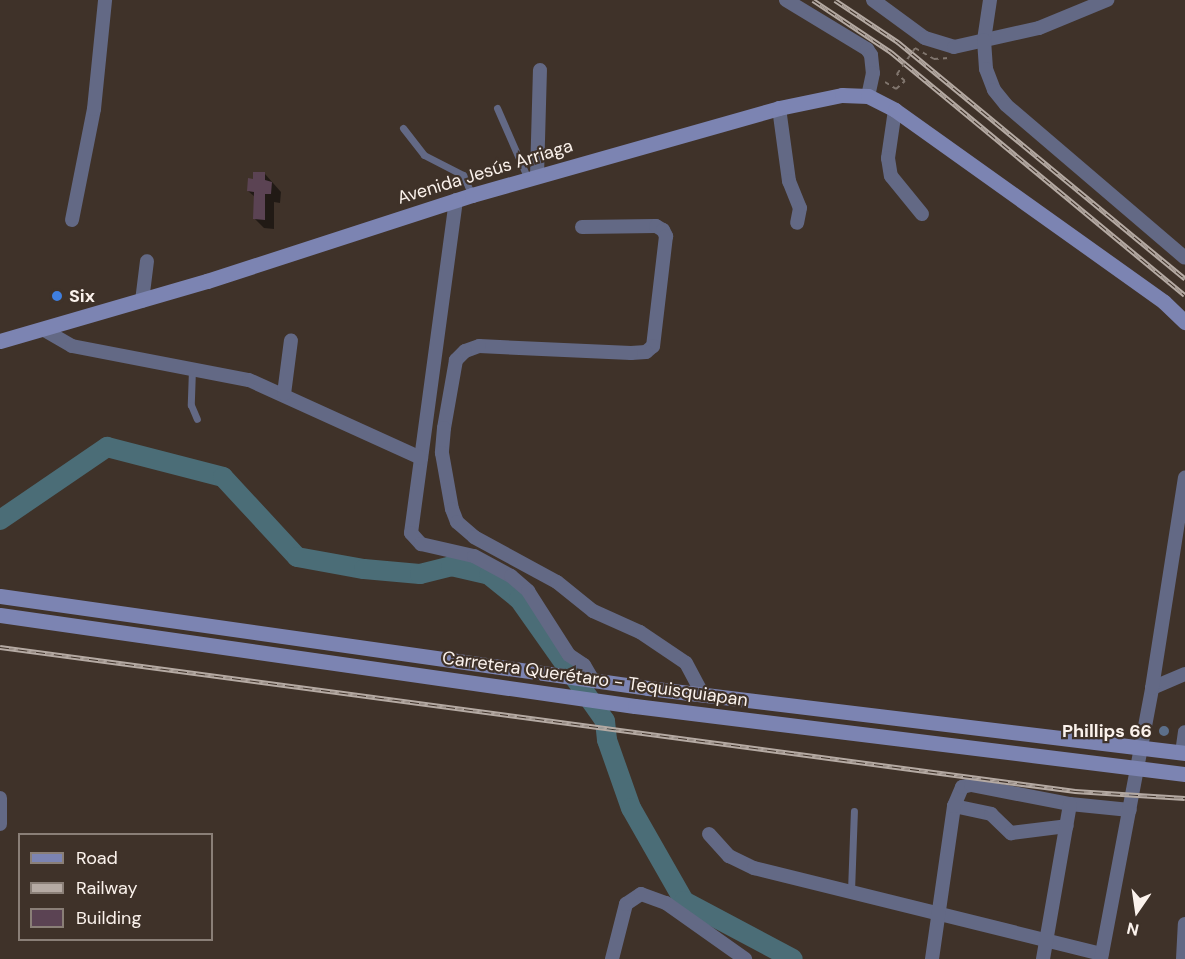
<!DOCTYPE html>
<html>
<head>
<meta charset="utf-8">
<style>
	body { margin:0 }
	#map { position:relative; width:1185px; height:959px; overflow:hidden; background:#3f3229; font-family:"DM Sans",sans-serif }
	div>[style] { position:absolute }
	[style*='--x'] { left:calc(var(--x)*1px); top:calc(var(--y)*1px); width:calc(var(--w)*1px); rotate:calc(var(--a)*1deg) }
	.shadow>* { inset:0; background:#0007 }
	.river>* { height:20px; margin:-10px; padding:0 10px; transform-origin:10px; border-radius:10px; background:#4b6d77 }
	.building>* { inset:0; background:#5b4353 }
	.path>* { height:2px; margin-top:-1px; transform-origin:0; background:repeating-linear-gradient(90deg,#80756d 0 4.5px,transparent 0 9px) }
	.lane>* { height:7px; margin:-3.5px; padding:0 3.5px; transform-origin:3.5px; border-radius:3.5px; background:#636985 }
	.street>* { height:14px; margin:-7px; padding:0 7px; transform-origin:7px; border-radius:7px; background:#636985 }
	.secondary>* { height:15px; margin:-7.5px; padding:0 7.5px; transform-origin:7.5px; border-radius:7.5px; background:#7c84b2 }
	.rail>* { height:5px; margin-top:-2.5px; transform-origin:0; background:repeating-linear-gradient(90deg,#3f3229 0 9px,#b5aaa3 0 18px); box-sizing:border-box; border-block:2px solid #b5aaa3 }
	.path-bridge>* { height:2px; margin-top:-1px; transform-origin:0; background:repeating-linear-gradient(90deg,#80756d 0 4.5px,transparent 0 9px) }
	.dots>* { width:16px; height:16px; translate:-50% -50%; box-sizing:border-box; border:3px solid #3f3229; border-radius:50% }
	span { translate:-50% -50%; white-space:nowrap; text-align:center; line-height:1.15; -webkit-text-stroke:4.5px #3f3229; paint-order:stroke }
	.street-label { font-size:18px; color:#fbf2ec }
	.poi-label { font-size:18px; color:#fbf2ec; font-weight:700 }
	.left { translate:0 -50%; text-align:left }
	.right { translate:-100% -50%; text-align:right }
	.legend { position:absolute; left:18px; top:833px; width:195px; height:108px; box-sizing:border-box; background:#3f3229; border:2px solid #8a7f77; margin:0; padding:8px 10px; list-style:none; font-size:18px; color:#fbf2ec }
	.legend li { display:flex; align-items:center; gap:12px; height:30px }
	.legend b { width:30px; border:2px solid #8a7f77 }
	.north { position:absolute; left:1107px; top:881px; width:60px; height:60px; -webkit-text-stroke:4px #3f3229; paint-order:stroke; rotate:193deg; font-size:16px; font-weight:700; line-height:24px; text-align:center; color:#fbf2ec }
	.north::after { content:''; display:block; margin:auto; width:21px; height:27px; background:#fbf2ec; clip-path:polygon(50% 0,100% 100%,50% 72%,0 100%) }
</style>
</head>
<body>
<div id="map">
	<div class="shadow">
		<div style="clip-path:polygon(265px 174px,281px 192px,280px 203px,274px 202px,274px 229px,264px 228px,254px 218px,255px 197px,248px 191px)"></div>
	</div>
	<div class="river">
		<div style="--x:0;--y:520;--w:130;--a:-34.3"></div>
		<div style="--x:107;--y:447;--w:120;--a:14.5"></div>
		<div style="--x:223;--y:477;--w:109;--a:47.2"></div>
		<div style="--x:297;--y:557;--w:68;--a:10.2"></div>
		<div style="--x:364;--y:569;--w:56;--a:5.1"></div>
		<div style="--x:420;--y:574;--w:32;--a:-14"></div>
		<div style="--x:451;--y:566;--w:39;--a:13"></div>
		<div style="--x:489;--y:575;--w:38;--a:39"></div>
		<div style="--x:519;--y:599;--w:149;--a:54.8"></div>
		<div style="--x:605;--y:721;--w:19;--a:84"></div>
		<div style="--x:607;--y:740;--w:72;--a:70.6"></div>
		<div style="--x:631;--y:808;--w:107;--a:60.3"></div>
		<div style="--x:684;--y:901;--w:123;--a:28"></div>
	</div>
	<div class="building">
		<div style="clip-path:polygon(253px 172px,265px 172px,265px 180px,272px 182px,271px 194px,265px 194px,265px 220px,253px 219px,254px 192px,247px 191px,248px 178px,253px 179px)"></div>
	</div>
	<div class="path">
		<div style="--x:915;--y:48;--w:22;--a:30"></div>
		<div style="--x:934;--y:59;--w:15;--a:-4"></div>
		<div style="--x:885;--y:82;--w:13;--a:32"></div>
		<div style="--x:896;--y:89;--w:12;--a:-42"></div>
		<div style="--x:905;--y:81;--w:11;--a:-139"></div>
	</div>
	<div class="lane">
		<div style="--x:497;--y:108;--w:77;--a:66.4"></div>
		<div style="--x:403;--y:128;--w:34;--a:52"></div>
		<div style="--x:424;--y:155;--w:44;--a:27.1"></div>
		<div style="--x:463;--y:175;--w:22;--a:66"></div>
		<div style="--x:192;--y:369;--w:36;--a:92"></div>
		<div style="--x:191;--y:405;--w:15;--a:67"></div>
		<div style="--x:851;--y:891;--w:80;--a:-87.9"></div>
	</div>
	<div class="street">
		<div style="--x:786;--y:0;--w:95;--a:31.2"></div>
		<div style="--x:867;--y:49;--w:7;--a:56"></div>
		<div style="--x:871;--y:55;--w:18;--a:84"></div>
		<div style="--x:873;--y:73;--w:24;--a:102"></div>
		<div style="--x:873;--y:0;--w:64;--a:36.2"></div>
		<div style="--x:925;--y:38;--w:30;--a:17"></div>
		<div style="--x:954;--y:47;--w:87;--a:-12.6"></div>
		<div style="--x:1039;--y:28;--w:74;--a:-22.4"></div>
		<div style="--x:990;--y:0;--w:40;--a:98.5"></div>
		<div style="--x:984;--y:40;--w:29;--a:86"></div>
		<div style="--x:986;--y:69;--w:22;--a:69"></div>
		<div style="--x:994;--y:90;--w:19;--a:51"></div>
		<div style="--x:1006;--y:105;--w:235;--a:40.5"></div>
		<div style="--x:779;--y:108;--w:74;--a:82.2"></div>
		<div style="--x:789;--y:181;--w:29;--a:68"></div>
		<div style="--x:800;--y:208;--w:15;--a:101"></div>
		<div style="--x:895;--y:110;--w:49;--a:98.3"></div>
		<div style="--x:888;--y:158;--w:18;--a:81"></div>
		<div style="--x:891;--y:176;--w:49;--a:50.8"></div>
		<div style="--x:537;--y:176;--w:106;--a:-88.4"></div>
		<div style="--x:456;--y:200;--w:336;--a:97.7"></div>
		<div style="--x:411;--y:533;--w:15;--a:48"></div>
		<div style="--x:421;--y:544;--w:54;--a:12.8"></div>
		<div style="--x:474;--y:556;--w:42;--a:28.4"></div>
		<div style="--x:511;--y:576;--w:23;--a:41"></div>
		<div style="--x:528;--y:591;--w:76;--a:57.4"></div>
		<div style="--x:569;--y:655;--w:18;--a:34"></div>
		<div style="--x:584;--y:665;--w:16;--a:60"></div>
		<div style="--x:72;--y:220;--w:113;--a:-78.8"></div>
		<div style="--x:94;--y:109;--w:110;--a:-84.2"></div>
		<div style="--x:582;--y:227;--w:74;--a:-0.8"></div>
		<div style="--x:656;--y:226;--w:8;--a:30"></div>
		<div style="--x:663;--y:230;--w:7;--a:63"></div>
		<div style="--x:666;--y:236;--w:111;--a:96.7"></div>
		<div style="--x:653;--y:346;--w:9;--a:139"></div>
		<div style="--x:646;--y:352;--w:15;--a:176"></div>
		<div style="--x:631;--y:353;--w:152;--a:-177.4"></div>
		<div style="--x:479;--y:346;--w:15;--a:160"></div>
		<div style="--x:465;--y:351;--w:13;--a:135"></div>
		<div style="--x:456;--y:360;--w:69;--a:100"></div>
		<div style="--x:444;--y:428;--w:25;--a:95"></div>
		<div style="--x:442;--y:453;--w:57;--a:79.9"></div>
		<div style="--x:452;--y:509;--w:14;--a:69"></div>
		<div style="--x:457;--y:522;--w:23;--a:41"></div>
		<div style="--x:474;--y:537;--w:94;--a:28.5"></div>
		<div style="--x:557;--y:582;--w:46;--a:38.9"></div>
		<div style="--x:593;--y:611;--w:51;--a:24.1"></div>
		<div style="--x:640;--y:632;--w:55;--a:34"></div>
		<div style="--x:686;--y:663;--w:36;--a:62"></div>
		<div style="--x:142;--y:301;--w:40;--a:-82.9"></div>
		<div style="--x:46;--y:331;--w:30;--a:30"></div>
		<div style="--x:72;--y:346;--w:180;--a:10.9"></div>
		<div style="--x:249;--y:380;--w:189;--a:24.4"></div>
		<div style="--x:284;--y:394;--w:54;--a:-82.6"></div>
		<div style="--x:1152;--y:688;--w:36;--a:-23"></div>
		<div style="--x:1182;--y:753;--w:21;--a:-82"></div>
		<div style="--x:0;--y:798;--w:26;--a:90"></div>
		<div style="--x:954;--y:806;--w:38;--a:12"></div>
		<div style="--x:991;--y:814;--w:28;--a:44"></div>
		<div style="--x:1011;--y:833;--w:56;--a:-7.1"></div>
		<div style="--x:709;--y:834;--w:30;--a:48"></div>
		<div style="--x:729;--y:856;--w:28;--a:26"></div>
		<div style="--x:754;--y:868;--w:358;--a:13.9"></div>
		<div style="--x:612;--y:959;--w:57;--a:-75.7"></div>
		<div style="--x:626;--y:904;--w:18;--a:-34"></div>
		<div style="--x:641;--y:894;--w:27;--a:20"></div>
		<div style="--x:666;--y:903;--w:97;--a:35.3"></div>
		<div style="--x:932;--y:959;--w:155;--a:-81.8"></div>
		<div style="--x:954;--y:806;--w:21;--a:-67"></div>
		<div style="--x:962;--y:787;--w:9;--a:-13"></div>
		<div style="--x:971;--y:785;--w:101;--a:10.9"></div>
		<div style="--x:1070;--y:804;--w:60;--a:5.7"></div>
		<div style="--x:1043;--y:959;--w:157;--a:-80.1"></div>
		<div style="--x:1101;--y:959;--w:276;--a:-79.3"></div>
		<div style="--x:1152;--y:688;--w:213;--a:-81.1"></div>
		<div style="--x:1183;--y:959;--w:35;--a:-87"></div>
	</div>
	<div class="secondary">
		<div style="--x:0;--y:341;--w:216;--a:-16.2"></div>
		<div style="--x:207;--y:281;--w:279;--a:-18"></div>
		<div style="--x:472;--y:195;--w:319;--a:-15.8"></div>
		<div style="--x:779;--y:108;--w:64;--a:-11.7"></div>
		<div style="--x:842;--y:95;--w:26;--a:2"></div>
		<div style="--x:868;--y:96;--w:30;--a:27"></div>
		<div style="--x:895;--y:110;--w:330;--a:35.5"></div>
		<div style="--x:1164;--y:302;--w:29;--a:44"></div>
		<div style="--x:0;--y:596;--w:654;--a:8.08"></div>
		<div style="--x:648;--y:688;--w:541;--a:6.9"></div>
		<div style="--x:0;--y:615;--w:641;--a:8.16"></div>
		<div style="--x:635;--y:706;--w:554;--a:7.05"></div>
	</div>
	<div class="rail">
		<div style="--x:813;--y:0;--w:94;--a:33.7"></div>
		<div style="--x:891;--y:52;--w:381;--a:39.6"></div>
		<div style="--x:835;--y:0;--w:76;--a:33.7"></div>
		<div style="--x:898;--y:42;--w:372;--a:39.5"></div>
		<div style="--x:0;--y:647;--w:1085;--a:7.63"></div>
		<div style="--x:1075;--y:791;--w:110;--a:3.6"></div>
	</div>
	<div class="path-bridge">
		<div style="--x:897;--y:74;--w:32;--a:-55"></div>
	</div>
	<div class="dots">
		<div style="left:57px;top:296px;background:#3f7fe0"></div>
		<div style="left:1164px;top:731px;background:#5c6f8a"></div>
	</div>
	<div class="street-label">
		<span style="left:485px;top:172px;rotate:-17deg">Avenida Jesús Arriaga</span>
		<span style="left:595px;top:679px;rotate:8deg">Carretera Querétaro - Tequisquiapan</span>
	</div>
	<div class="poi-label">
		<span class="left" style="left:69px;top:296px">Six</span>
		<span class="right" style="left:1152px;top:731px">Phillips 66</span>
	</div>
	<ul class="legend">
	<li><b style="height:8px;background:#7c84b2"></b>Road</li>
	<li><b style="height:8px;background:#b5aaa3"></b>Railway</li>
	<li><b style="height:16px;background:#5b4353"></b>Building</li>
	</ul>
	<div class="north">N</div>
</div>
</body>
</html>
